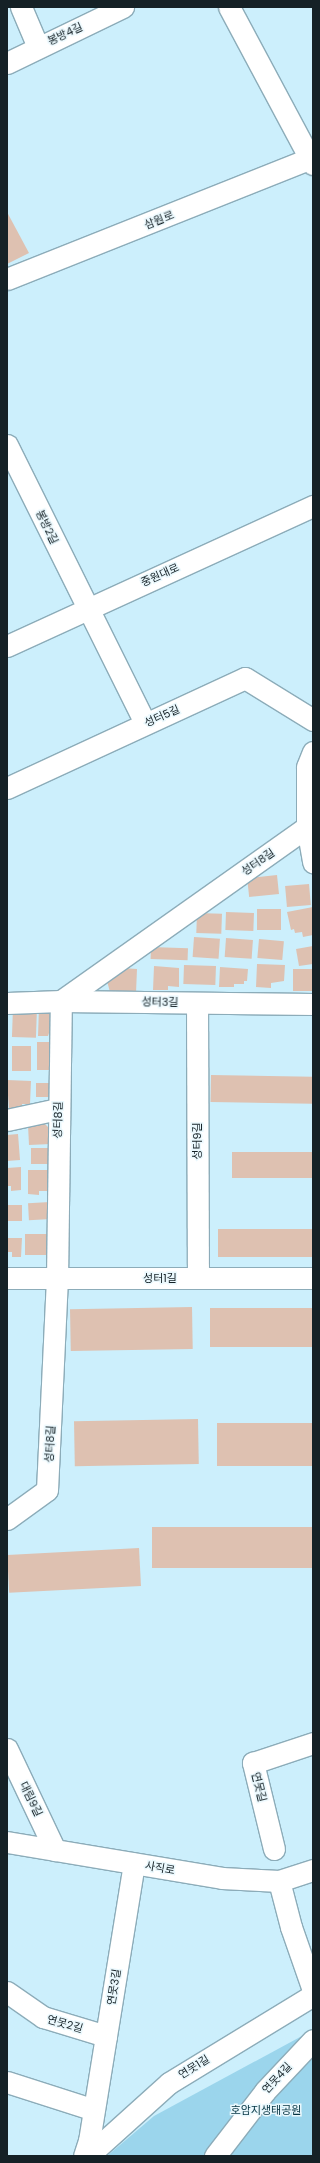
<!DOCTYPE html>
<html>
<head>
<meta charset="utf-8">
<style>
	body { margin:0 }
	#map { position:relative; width:320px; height:2163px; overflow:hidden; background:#cceffc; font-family:Poppins,"Noto Sans KR",sans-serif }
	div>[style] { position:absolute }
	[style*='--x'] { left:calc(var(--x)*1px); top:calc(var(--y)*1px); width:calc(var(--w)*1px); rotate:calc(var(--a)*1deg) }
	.green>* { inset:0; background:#9bd5ec }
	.building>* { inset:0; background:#dec1b1; transform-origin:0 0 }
	.roads { filter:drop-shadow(1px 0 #8cacb9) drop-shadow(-1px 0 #8cacb9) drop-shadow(0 1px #8cacb9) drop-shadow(0 -1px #8cacb9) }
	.minor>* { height:21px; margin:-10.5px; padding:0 10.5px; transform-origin:10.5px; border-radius:10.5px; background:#fff }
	span { translate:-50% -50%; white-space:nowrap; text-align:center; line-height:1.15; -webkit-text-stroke:3px #eaf8fd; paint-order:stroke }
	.street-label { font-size:11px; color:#152126 }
	.park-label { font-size:11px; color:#053442 }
	.frame { position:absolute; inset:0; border:8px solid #152126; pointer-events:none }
</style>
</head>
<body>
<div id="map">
	<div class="green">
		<div style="clip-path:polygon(313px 2030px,313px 2156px,107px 2156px,154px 2116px)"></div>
	</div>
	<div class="building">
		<div style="clip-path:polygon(7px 212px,29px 253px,7px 264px)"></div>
		<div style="left:277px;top:875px;width:19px;height:30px;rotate:84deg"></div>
		<div style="left:309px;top:884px;width:21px;height:24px;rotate:85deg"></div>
		<div style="clip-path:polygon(313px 907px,313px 935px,303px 937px,302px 932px,295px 933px,294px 929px,291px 930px,287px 912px)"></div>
		<div style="left:257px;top:909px;width:24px;height:21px"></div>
		<div style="left:226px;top:912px;width:28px;height:18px;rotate:2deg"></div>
		<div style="left:197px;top:913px;width:25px;height:20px;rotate:2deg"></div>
		<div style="left:194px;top:937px;width:26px;height:20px;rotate:4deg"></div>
		<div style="left:226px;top:938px;width:27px;height:19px;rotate:4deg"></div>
		<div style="left:259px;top:939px;width:25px;height:19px;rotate:5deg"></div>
		<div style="clip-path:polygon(313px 946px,313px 964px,299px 966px,296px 949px)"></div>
		<div style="left:151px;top:947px;width:37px;height:12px;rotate:2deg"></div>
		<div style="clip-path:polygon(257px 964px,285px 965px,284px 981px,271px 983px,271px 988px,256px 987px)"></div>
		<div style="left:184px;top:965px;width:32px;height:19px;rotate:2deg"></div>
		<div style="clip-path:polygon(154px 966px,179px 968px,179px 987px,168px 986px,168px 990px,153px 990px)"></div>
		<div style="clip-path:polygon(220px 967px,248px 969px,247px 981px,244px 981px,244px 984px,234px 984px,234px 987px,219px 987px)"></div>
		<div style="clip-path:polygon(122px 968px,137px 969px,136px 993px,110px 992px,107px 981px)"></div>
		<div style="left:293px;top:969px;width:20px;height:22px"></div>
		<div style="left:13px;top:1007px;width:24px;height:30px;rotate:2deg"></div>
		<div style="clip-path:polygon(39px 1007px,51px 1008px,53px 1034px,49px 1033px,48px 1036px,38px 1036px)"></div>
		<div style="left:37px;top:1042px;width:16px;height:28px"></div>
		<div style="left:12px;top:1046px;width:19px;height:25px"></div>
		<div style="left:211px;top:1075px;width:102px;height:27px;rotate:1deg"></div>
		<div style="clip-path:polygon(7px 1080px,31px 1081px,30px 1104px,22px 1104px,22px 1107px,9px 1110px)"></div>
		<div style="left:36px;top:1083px;width:18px;height:14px"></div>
		<div style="clip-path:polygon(45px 1124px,51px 1130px,51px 1144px,29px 1145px,28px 1125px)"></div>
		<div style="clip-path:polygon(18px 1134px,20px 1160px,7px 1161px,7px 1135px)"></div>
		<div style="left:51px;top:1148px;width:16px;height:20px;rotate:90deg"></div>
		<div style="left:232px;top:1152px;width:81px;height:26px"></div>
		<div style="clip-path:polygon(21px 1167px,21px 1190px,11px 1191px,11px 1186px,7px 1186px,7px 1168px)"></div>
		<div style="clip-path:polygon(28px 1170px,52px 1170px,51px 1191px,39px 1191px,39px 1195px,28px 1194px)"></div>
		<div style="left:50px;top:1202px;width:17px;height:22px;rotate:87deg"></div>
		<div style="left:7px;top:1205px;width:15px;height:16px"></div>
		<div style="left:313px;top:1229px;width:28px;height:95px;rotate:90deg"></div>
		<div style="left:49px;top:1234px;width:21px;height:24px;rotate:90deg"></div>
		<div style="clip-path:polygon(7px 1238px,22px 1238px,21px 1257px,12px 1257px,12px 1252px,7px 1252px)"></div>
		<div style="left:192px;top:1307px;width:42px;height:122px;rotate:89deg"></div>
		<div style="left:313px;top:1308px;width:39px;height:103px;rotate:90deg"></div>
		<div style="left:198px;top:1419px;width:45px;height:124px;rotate:89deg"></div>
		<div style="left:313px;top:1423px;width:43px;height:96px;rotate:90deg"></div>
		<div style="left:152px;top:1527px;width:161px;height:41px"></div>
		<div style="left:139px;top:1548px;width:38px;height:132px;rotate:87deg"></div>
	</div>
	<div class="roads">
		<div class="minor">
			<div style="--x:21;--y:7;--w:43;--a:67"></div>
			<div style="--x:229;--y:7;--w:178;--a:61.9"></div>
			<div style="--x:7;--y:63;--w:129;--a:-25.8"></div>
			<div style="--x:7;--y:279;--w:329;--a:-21.7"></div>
			<div style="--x:7;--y:445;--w:310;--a:63.6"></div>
			<div style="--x:7;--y:646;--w:337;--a:-24.6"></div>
			<div style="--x:313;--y:752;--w:16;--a:112"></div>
			<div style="--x:307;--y:767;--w:60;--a:90"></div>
			<div style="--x:307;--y:827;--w:36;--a:80"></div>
			<div style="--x:7;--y:788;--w:262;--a:-24.8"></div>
			<div style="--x:245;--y:678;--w:80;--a:31.7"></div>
			<div style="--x:7;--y:1003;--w:54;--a:-2.1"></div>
			<div style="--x:61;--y:1001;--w:252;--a:0.7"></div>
			<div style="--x:197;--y:1003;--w:275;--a:89.8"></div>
			<div style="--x:7;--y:1120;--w:52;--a:-12.2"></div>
			<div style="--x:7;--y:1278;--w:306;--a:0"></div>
			<div style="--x:7;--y:1519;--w:49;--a:-35.9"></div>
			<div style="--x:47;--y:1490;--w:211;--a:-87.3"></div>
			<div style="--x:57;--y:1279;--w:278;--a:-89.2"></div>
			<div style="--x:61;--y:1001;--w:301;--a:-35.3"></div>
			<div style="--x:7;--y:1749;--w:112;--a:64.6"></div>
			<div style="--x:7;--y:1842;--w:218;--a:9.5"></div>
			<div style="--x:222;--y:1878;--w:57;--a:3"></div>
			<div style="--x:279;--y:1881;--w:36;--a:-18"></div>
			<div style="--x:274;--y:1849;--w:89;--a:-103.7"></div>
			<div style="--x:253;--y:1763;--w:63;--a:-18.4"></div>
			<div style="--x:279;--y:1881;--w:48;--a:75.4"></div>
			<div style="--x:291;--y:1927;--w:67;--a:70.8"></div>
			<div style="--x:7;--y:1992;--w:44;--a:34.8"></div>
			<div style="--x:43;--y:2017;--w:66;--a:16.8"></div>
			<div style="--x:7;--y:2082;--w:91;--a:17.8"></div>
			<div style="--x:84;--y:2156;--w:16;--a:-72"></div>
			<div style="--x:89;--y:2141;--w:281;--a:-80.8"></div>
			<div style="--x:88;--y:2156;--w:109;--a:-42"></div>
			<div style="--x:169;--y:2083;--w:169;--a:-31.4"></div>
			<div style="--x:215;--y:2156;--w:82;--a:-52.4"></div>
			<div style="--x:265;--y:2091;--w:70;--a:-46.7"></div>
		</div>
	</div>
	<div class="street-label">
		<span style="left:65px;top:34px;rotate:-25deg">봉방4길</span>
		<span style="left:159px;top:220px;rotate:-22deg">삼원로</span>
		<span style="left:47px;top:527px;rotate:64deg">봉방2길</span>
		<span style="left:160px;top:575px;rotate:-24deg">중원대로</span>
		<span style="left:162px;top:716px;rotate:-24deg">성터5길</span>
		<span style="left:258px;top:862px;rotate:-35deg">성터8길</span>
		<span style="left:160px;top:1002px;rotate:1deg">성터3길</span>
		<span style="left:58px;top:1120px;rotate:-89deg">성터8길</span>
		<span style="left:197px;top:1141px;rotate:-90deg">성터9길</span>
		<span style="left:160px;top:1278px">성터1길</span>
		<span style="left:50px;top:1444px;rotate:-87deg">성터8길</span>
		<span style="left:259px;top:1787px;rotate:76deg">연못길</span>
		<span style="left:31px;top:1799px;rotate:64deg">대림9길</span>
		<span style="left:160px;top:1868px;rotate:10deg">사직로</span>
		<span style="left:114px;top:1987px;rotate:-81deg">연못3길</span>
		<span style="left:65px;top:2024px;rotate:16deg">연못2길</span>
		<span style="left:194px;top:2067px;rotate:-32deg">연못1길</span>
		<span style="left:277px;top:2078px;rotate:-47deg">연못4길</span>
	</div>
	<div class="park-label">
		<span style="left:266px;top:2110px">호암지생태공원</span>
	</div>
	<div class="frame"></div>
</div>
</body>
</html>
